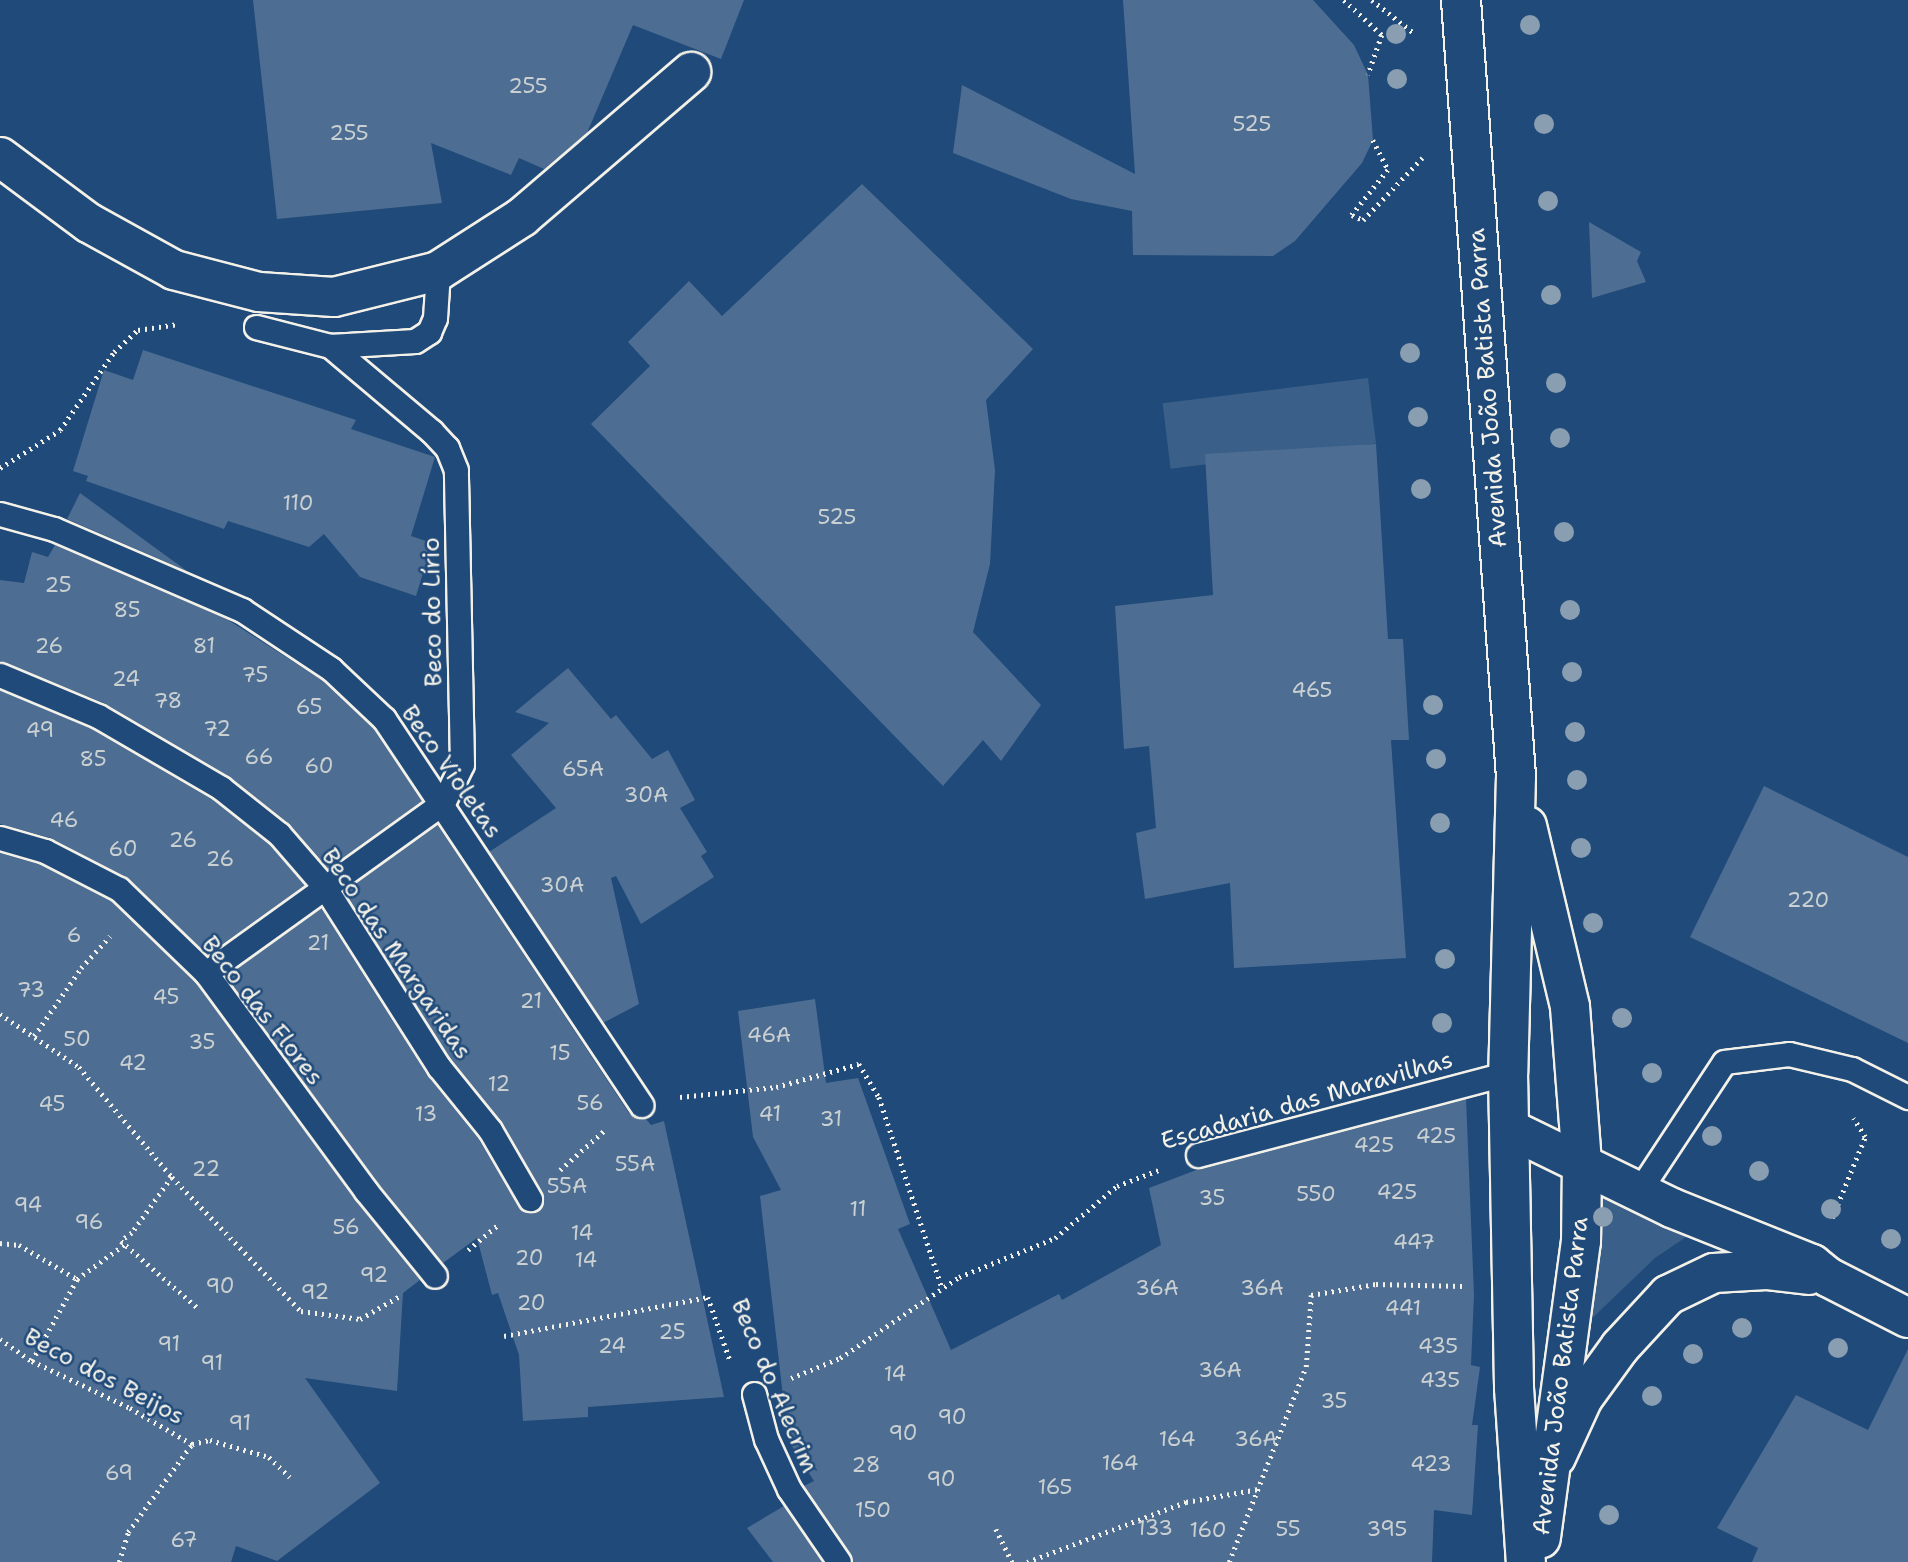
<!DOCTYPE html>
<html>
<head>
<meta charset="utf-8">
<style>
	body { margin:0 }
	#map { position:relative; width:1908px; height:1562px; overflow:hidden; background:#1f4a7a; font-family:"Shantell Sans",sans-serif }
	div>[style] { position:absolute }
	[style*='--x'] { left:calc(var(--x)*1px); top:calc(var(--y)*1px); width:calc(var(--w)*1px); rotate:calc(var(--a)*1deg) }
	.green>* { inset:0; background:#3a5f88; transform-origin:0 0 }
	.building>* { inset:0; background:#4d6e92 }
	.path>* { height:4.5px; margin-top:-2.25px; transform-origin:0; background:repeating-linear-gradient(90deg,#f4f1e8 0 2px,transparent 0 7px) }
	.roads { filter:drop-shadow(2px 0 #f4f1e8) drop-shadow(-2px 0 #f4f1e8) drop-shadow(0 2px #f4f1e8) drop-shadow(0 -2px #f4f1e8) }
	.service>* { height:23px; margin:-11.5px; padding:0 11.5px; transform-origin:11.5px; border-radius:11.5px; background:#1f4a7a }
	.minor>* { height:38px; margin:-19px; padding:0 19px; transform-origin:19px; border-radius:19px; background:#1f4a7a }
	.secondary>* { height:38px; margin:-19px; padding:0 19px; transform-origin:19px; border-radius:19px; background:#1f4a7a }
	.trees>* { width:20px; height:20px; margin:-10px; border-radius:50%; background:#8a9eb1 }
	span { translate:-50% -50%; white-space:nowrap; text-align:center; line-height:1.15; -webkit-text-stroke:5px #1f4a7a; paint-order:stroke }
	.number-label { font-size:21px; color:#cad0d2 }
	.number-label span { -webkit-text-stroke-width:0 }
	.street-label { font-size:24px; color:#f4f1e8 }
</style>
</head>
<body>
<div id="map">
	<div class="green">
		<div style="left:1368px;top:378px;width:66px;height:207px;rotate:83deg"></div>
		<div style="clip-path:polygon(1588px 1184px,1698px 1229px,1655px 1258px,1583px 1327px)"></div>
	</div>
	<div class="building">
		<div style="clip-path:polygon(253px 0,744px 0,721px 59px,633px 25px,587px 133px,544px 169px,519px 158px,511px 175px,431px 143px,442px 203px,277px 219px)"></div>
		<div style="clip-path:polygon(1123px 0,1313px 0,1354px 45px,1368px 75px,1373px 140px,1362px 163px,1295px 241px,1273px 256px,1133px 255px,1132px 211px,1071px 199px,953px 153px,962px 85px,1135px 174px)"></div>
		<div style="clip-path:polygon(862px 184px,1033px 349px,986px 400px,995px 470px,990px 564px,973px 632px,1041px 705px,1001px 761px,983px 740px,943px 786px,591px 424px,650px 366px,628px 342px,689px 281px,722px 316px)"></div>
		<div style="clip-path:polygon(1589px 222px,1641px 252px,1637px 261px,1646px 282px,1592px 298px)"></div>
		<div style="clip-path:polygon(143px 350px,356px 420px,351px 429px,435px 457px,411px 536px,432px 543px,416px 596px,360px 577px,324px 534px,309px 547px,228px 521px,224px 529px,86px 481px,88px 476px,73px 471px,104px 370px,133px 380px)"></div>
		<div style="clip-path:polygon(1376px 444px,1388px 639px,1403px 639px,1409px 740px,1391px 740px,1406px 958px,1234px 968px,1230px 883px,1145px 899px,1136px 833px,1156px 828px,1149px 746px,1124px 749px,1115px 606px,1213px 595px,1205px 454px)"></div>
		<div style="clip-path:polygon(80px 493px,187px 571px,67px 519px)"></div>
		<div style="clip-path:polygon(55px 545px,225px 618px,322px 680px,373px 728px,422px 801px,327px 869px,288px 823px,228px 776px,104px 703px,0 661px,0 580px,24px 583px,32px 552px,48px 557px)"></div>
		<div style="clip-path:polygon(568px 668px,611px 719px,616px 715px,652px 759px,668px 750px,695px 800px,680px 808px,707px 852px,701px 856px,714px 877px,641px 924px,616px 876px,611px 878px,639px 1004px,603px 1023px,489px 852px,556px 808px,511px 755px,549px 723px,515px 712px)"></div>
		<div style="clip-path:polygon(0 690px,92px 729px,213px 800px,269px 844px,305px 885px,207px 955px,125px 877px,51px 838px,0 824px)"></div>
		<div style="clip-path:polygon(1764px 786px,1908px 857px,1908px 1043px,1690px 937px)"></div>
		<div style="clip-path:polygon(437px 824px,629px 1113px,645px 1118px,651px 1125px,664px 1121px,724px 1397px,588px 1407px,588px 1417px,523px 1421px,519px 1355px,498px 1293px,492px 1295px,477px 1238px,443px 1263px,377px 1182px,226px 976px,321px 908px,427px 1075px,478px 1138px,518px 1206px,529px 1213px,538px 1211px,542px 1193px,502px 1123px,450px 1059px,344px 891px)"></div>
		<div style="clip-path:polygon(0 853px,40px 864px,111px 901px,195px 982px,355px 1199px,420px 1280px,403px 1293px,397px 1391px,305px 1378px,380px 1483px,277px 1561px,236px 1546px,231px 1562px,0 1562px)"></div>
		<div style="clip-path:polygon(815px 999px,826px 1083px,858px 1078px,910px 1224px,898px 1229px,951px 1350px,1059px 1294px,1062px 1300px,1161px 1245px,1149px 1188px,1199px 1169px,1466px 1098px,1474px 1295px,1471px 1365px,1480px 1367px,1472px 1425px,1478px 1425px,1472px 1515px,1434px 1510px,1432px 1562px,853px 1562px,804px 1486px,814px 1481px,788px 1440px,760px 1196px,781px 1190px,753px 1137px,738px 1011px)"></div>
		<div style="clip-path:polygon(1908px 1349px,1908px 1562px,1752px 1562px,1758px 1548px,1717px 1528px,1796px 1395px,1868px 1430px)"></div>
		<div style="clip-path:polygon(784px 1506px,822px 1562px,773px 1562px,747px 1528px)"></div>
	</div>
	<div class="path">
		<div style="--x:1344;--y:0;--w:52;--a:42.6"></div>
		<div style="--x:1382;--y:35;--w:42;--a:109.3"></div>
		<div style="--x:1372;--y:0;--w:55;--a:38.3"></div>
		<div style="--x:1373;--y:140;--w:34;--a:63"></div>
		<div style="--x:1388;--y:170;--w:58;--a:128.7"></div>
		<div style="--x:1352;--y:215;--w:12;--a:24"></div>
		<div style="--x:1363;--y:220;--w:86;--a:-46.4"></div>
		<div style="--x:0;--y:468;--w:71;--a:-32.3"></div>
		<div style="--x:60;--y:430;--w:95;--a:-55.3"></div>
		<div style="--x:114;--y:352;--w:33;--a:-43"></div>
		<div style="--x:138;--y:330;--w:41;--a:-8.3"></div>
		<div style="--x:0;--y:1014;--w:95;--a:33.9"></div>
		<div style="--x:79;--y:1067;--w:144;--a:49.8"></div>
		<div style="--x:172;--y:1177;--w:186;--a:46.1"></div>
		<div style="--x:301;--y:1311;--w:60;--a:7.7"></div>
		<div style="--x:360;--y:1319;--w:46;--a:-29.9"></div>
		<div style="--x:34;--y:1036;--w:83;--a:-55.3"></div>
		<div style="--x:81;--y:968;--w:43;--a:-47.8"></div>
		<div style="--x:680;--y:1097;--w:97;--a:-5.9"></div>
		<div style="--x:776;--y:1087;--w:86;--a:-15.5"></div>
		<div style="--x:859;--y:1064;--w:39;--a:59"></div>
		<div style="--x:879;--y:1097;--w:201;--a:71.7"></div>
		<div style="--x:560;--y:1170;--w:62;--a:-41.7"></div>
		<div style="--x:172;--y:1177;--w:69;--a:125.5"></div>
		<div style="--x:132;--y:1233;--w:14;--a:144"></div>
		<div style="--x:121;--y:1241;--w:105;--a:41.1"></div>
		<div style="--x:1832;--y:1218;--w:87;--a:-67.8"></div>
		<div style="--x:1865;--y:1137;--w:22;--a:-122"></div>
		<div style="--x:0;--y:1243;--w:19;--a:6"></div>
		<div style="--x:19;--y:1245;--w:67;--a:30.4"></div>
		<div style="--x:468;--y:1250;--w:40;--a:-40"></div>
		<div style="--x:504;--y:1336;--w:208;--a:-10.8"></div>
		<div style="--x:708;--y:1297;--w:67;--a:70.8"></div>
		<div style="--x:0;--y:1339;--w:39;--a:35"></div>
		<div style="--x:32;--y:1361;--w:109;--a:25.6"></div>
		<div style="--x:130;--y:1408;--w:72;--a:30.1"></div>
		<div style="--x:32;--y:1361;--w:94;--a:-61.2"></div>
		<div style="--x:77;--y:1279;--w:59;--a:-36.1"></div>
		<div style="--x:791;--y:1378;--w:53;--a:-22.2"></div>
		<div style="--x:840;--y:1358;--w:144;--a:-34.2"></div>
		<div style="--x:959;--y:1277;--w:104;--a:-22.1"></div>
		<div style="--x:1055;--y:1238;--w:81;--a:-40"></div>
		<div style="--x:1117;--y:1186;--w:47;--a:-21.1"></div>
		<div style="--x:192;--y:1444;--w:18;--a:-13"></div>
		<div style="--x:210;--y:1440;--w:61;--a:16.1"></div>
		<div style="--x:269;--y:1457;--w:29;--a:44"></div>
		<div style="--x:996;--y:1529;--w:37;--a:64"></div>
		<div style="--x:119;--y:1562;--w:31;--a:-73"></div>
		<div style="--x:128;--y:1532;--w:109;--a:-54"></div>
		<div style="--x:1027;--y:1562;--w:170;--a:-20.7"></div>
		<div style="--x:1186;--y:1502;--w:74;--a:-10.1"></div>
		<div style="--x:1229;--y:1562;--w:210;--a:-68.5"></div>
		<div style="--x:1306;--y:1367;--w:72;--a:-86"></div>
		<div style="--x:1311;--y:1295;--w:66;--a:-9.6"></div>
		<div style="--x:1376;--y:1284;--w:86;--a:1.3"></div>
	</div>
	<div class="roads">
		<div class="service">
			<div style="--x:256;--y:327;--w:76;--a:14.4"></div>
			<div style="--x:330;--y:346;--w:85;--a:-3.4"></div>
			<div style="--x:415;--y:341;--w:17;--a:-33"></div>
			<div style="--x:429;--y:332;--w:15;--a:-67"></div>
			<div style="--x:435;--y:318;--w:47;--a:-86.3"></div>
			<div style="--x:0;--y:514;--w:56;--a:15.5"></div>
			<div style="--x:54;--y:529;--w:205;--a:23.3"></div>
			<div style="--x:242;--y:610;--w:107;--a:33.5"></div>
			<div style="--x:331;--y:669;--w:73;--a:43.3"></div>
			<div style="--x:384;--y:719;--w:464;--a:56.3"></div>
			<div style="--x:0;--y:675;--w:106;--a:22.7"></div>
			<div style="--x:98;--y:716;--w:143;--a:30.3"></div>
			<div style="--x:221;--y:788;--w:74;--a:38.4"></div>
			<div style="--x:279;--y:834;--w:69;--a:49.1"></div>
			<div style="--x:324;--y:886;--w:214;--a:57.6"></div>
			<div style="--x:439;--y:1067;--w:81;--a:51"></div>
			<div style="--x:490;--y:1130;--w:80;--a:59.9"></div>
			<div style="--x:0;--y:838;--w:47;--a:16.1"></div>
			<div style="--x:45;--y:851;--w:83;--a:27.2"></div>
			<div style="--x:119;--y:889;--w:121;--a:44"></div>
			<div style="--x:206;--y:973;--w:270;--a:53.7"></div>
			<div style="--x:366;--y:1191;--w:109;--a:50.9"></div>
			<div style="--x:206;--y:973;--w:292;--a:-35.7"></div>
			<div style="--x:443;--y:803;--w:43;--a:-64"></div>
			<div style="--x:462;--y:764;--w:294;--a:-91.2"></div>
			<div style="--x:456;--y:470;--w:24;--a:-112"></div>
			<div style="--x:447;--y:448;--w:23;--a:-133"></div>
			<div style="--x:431;--y:431;--w:132;--a:-139.9"></div>
			<div style="--x:1198;--y:1155;--w:321;--a:-14.8"></div>
			<div style="--x:1639;--y:1191;--w:154;--a:-56.6"></div>
			<div style="--x:1724;--y:1062;--w:65;--a:-7"></div>
			<div style="--x:1789;--y:1054;--w:65;--a:13.4"></div>
			<div style="--x:1852;--y:1069;--w:63;--a:26.6"></div>
			<div style="--x:754;--y:1394;--w:47;--a:75.1"></div>
			<div style="--x:766;--y:1439;--w:55;--a:65.3"></div>
			<div style="--x:789;--y:1489;--w:88;--a:55.6"></div>
		</div>
		<div class="minor">
			<div style="--x:0;--y:157;--w:111;--a:36.6"></div>
			<div style="--x:89;--y:223;--w:97;--a:28.9"></div>
			<div style="--x:174;--y:270;--w:88;--a:14.5"></div>
			<div style="--x:259;--y:292;--w:75;--a:3.8"></div>
			<div style="--x:334;--y:297;--w:107;--a:-14"></div>
			<div style="--x:438;--y:271;--w:100;--a:-32.7"></div>
			<div style="--x:522;--y:217;--w:223;--a:-40.6"></div>
			<div style="--x:1510;--y:1129;--w:180;--a:26"></div>
			<div style="--x:1672;--y:1208;--w:151;--a:21.8"></div>
			<div style="--x:1812;--y:1264;--w:21;--a:39"></div>
			<div style="--x:1828;--y:1277;--w:90;--a:27.1"></div>
			<div style="--x:1556;--y:1457;--w:65;--a:-65.4"></div>
			<div style="--x:1583;--y:1398;--w:63;--a:-54"></div>
			<div style="--x:1620;--y:1347;--w:71;--a:-47.3"></div>
			<div style="--x:1668;--y:1295;--w:51;--a:-25.6"></div>
			<div style="--x:1714;--y:1273;--w:52;--a:-3.3"></div>
			<div style="--x:1766;--y:1270;--w:43;--a:6.6"></div>
		</div>
		<div class="secondary">
			<div style="--x:1461;--y:0;--w:778;--a:85.95"></div>
			<div style="--x:1516;--y:776;--w:297;--a:91.5"></div>
			<div style="--x:1508;--y:1073;--w:315;--a:88.9"></div>
			<div style="--x:1514;--y:1388;--w:174;--a:86.1"></div>
			<div style="--x:1527;--y:826;--w:186;--a:76.6"></div>
			<div style="--x:1570;--y:1007;--w:155;--a:85.6"></div>
			<div style="--x:1582;--y:1162;--w:79;--a:90.7"></div>
			<div style="--x:1581;--y:1241;--w:300;--a:97.7"></div>
		</div>
	</div>
	<div class="trees">
		<div style="left:1530px;top:25px"></div>
		<div style="left:1396px;top:34px"></div>
		<div style="left:1397px;top:79px"></div>
		<div style="left:1544px;top:124px"></div>
		<div style="left:1548px;top:201px"></div>
		<div style="left:1551px;top:295px"></div>
		<div style="left:1410px;top:353px"></div>
		<div style="left:1556px;top:383px"></div>
		<div style="left:1418px;top:417px"></div>
		<div style="left:1560px;top:438px"></div>
		<div style="left:1421px;top:489px"></div>
		<div style="left:1564px;top:532px"></div>
		<div style="left:1570px;top:610px"></div>
		<div style="left:1572px;top:672px"></div>
		<div style="left:1433px;top:705px"></div>
		<div style="left:1575px;top:732px"></div>
		<div style="left:1436px;top:759px"></div>
		<div style="left:1577px;top:780px"></div>
		<div style="left:1440px;top:823px"></div>
		<div style="left:1581px;top:848px"></div>
		<div style="left:1593px;top:923px"></div>
		<div style="left:1445px;top:959px"></div>
		<div style="left:1622px;top:1018px"></div>
		<div style="left:1442px;top:1023px"></div>
		<div style="left:1652px;top:1073px"></div>
		<div style="left:1712px;top:1136px"></div>
		<div style="left:1759px;top:1171px"></div>
		<div style="left:1831px;top:1209px"></div>
		<div style="left:1603px;top:1217px"></div>
		<div style="left:1891px;top:1239px"></div>
		<div style="left:1742px;top:1328px"></div>
		<div style="left:1838px;top:1348px"></div>
		<div style="left:1693px;top:1354px"></div>
		<div style="left:1652px;top:1396px"></div>
		<div style="left:1609px;top:1515px"></div>
	</div>
	<div class="number-label">
		<span style="left:528px;top:86px">255</span>
		<span style="left:1252px;top:124px">525</span>
		<span style="left:349px;top:133px">255</span>
		<span style="left:298px;top:503px">110</span>
		<span style="left:837px;top:517px">525</span>
		<span style="left:58px;top:585px">25</span>
		<span style="left:127px;top:610px">85</span>
		<span style="left:49px;top:646px">26</span>
		<span style="left:204px;top:646px">81</span>
		<span style="left:255px;top:675px">75</span>
		<span style="left:126px;top:679px">24</span>
		<span style="left:1312px;top:690px">465</span>
		<span style="left:168px;top:701px">78</span>
		<span style="left:309px;top:707px">65</span>
		<span style="left:217px;top:729px">72</span>
		<span style="left:40px;top:730px">49</span>
		<span style="left:259px;top:757px">66</span>
		<span style="left:93px;top:759px">85</span>
		<span style="left:319px;top:766px">60</span>
		<span style="left:583px;top:769px">65A</span>
		<span style="left:646px;top:795px">30A</span>
		<span style="left:64px;top:820px">46</span>
		<span style="left:183px;top:840px">26</span>
		<span style="left:123px;top:849px">60</span>
		<span style="left:220px;top:859px">26</span>
		<span style="left:562px;top:885px">30A</span>
		<span style="left:1808px;top:900px">220</span>
		<span style="left:74px;top:935px">6</span>
		<span style="left:318px;top:943px">21</span>
		<span style="left:31px;top:990px">73</span>
		<span style="left:166px;top:997px">45</span>
		<span style="left:531px;top:1001px">21</span>
		<span style="left:769px;top:1035px">46A</span>
		<span style="left:77px;top:1039px">50</span>
		<span style="left:202px;top:1042px">35</span>
		<span style="left:560px;top:1053px">15</span>
		<span style="left:133px;top:1063px">42</span>
		<span style="left:499px;top:1084px">12</span>
		<span style="left:590px;top:1103px">56</span>
		<span style="left:52px;top:1104px">45</span>
		<span style="left:426px;top:1114px">13</span>
		<span style="left:770px;top:1114px">41</span>
		<span style="left:831px;top:1119px">31</span>
		<span style="left:1436px;top:1136px">425</span>
		<span style="left:1374px;top:1145px">425</span>
		<span style="left:635px;top:1164px">55A</span>
		<span style="left:206px;top:1169px">22</span>
		<span style="left:567px;top:1186px">55A</span>
		<span style="left:1397px;top:1192px">425</span>
		<span style="left:1316px;top:1194px">550</span>
		<span style="left:1212px;top:1198px">35</span>
		<span style="left:28px;top:1205px">94</span>
		<span style="left:858px;top:1209px">11</span>
		<span style="left:89px;top:1222px">96</span>
		<span style="left:346px;top:1227px">56</span>
		<span style="left:582px;top:1233px">14</span>
		<span style="left:1414px;top:1242px">447</span>
		<span style="left:529px;top:1258px">20</span>
		<span style="left:586px;top:1260px">14</span>
		<span style="left:374px;top:1275px">92</span>
		<span style="left:220px;top:1286px">90</span>
		<span style="left:1157px;top:1288px">36A</span>
		<span style="left:1262px;top:1288px">36A</span>
		<span style="left:315px;top:1292px">92</span>
		<span style="left:531px;top:1303px">20</span>
		<span style="left:1403px;top:1308px">441</span>
		<span style="left:672px;top:1332px">25</span>
		<span style="left:169px;top:1344px">91</span>
		<span style="left:612px;top:1346px">24</span>
		<span style="left:1438px;top:1346px">435</span>
		<span style="left:212px;top:1363px">91</span>
		<span style="left:1220px;top:1370px">36A</span>
		<span style="left:895px;top:1374px">14</span>
		<span style="left:1440px;top:1380px">435</span>
		<span style="left:1334px;top:1401px">35</span>
		<span style="left:952px;top:1417px">90</span>
		<span style="left:240px;top:1423px">91</span>
		<span style="left:903px;top:1433px">90</span>
		<span style="left:1177px;top:1439px">164</span>
		<span style="left:1256px;top:1439px">36A</span>
		<span style="left:1120px;top:1463px">164</span>
		<span style="left:1431px;top:1464px">423</span>
		<span style="left:866px;top:1465px">28</span>
		<span style="left:119px;top:1473px">69</span>
		<span style="left:941px;top:1479px">90</span>
		<span style="left:1055px;top:1487px">165</span>
		<span style="left:873px;top:1510px">150</span>
		<span style="left:1155px;top:1528px">133</span>
		<span style="left:1288px;top:1529px">55</span>
		<span style="left:1387px;top:1529px">395</span>
		<span style="left:1208px;top:1530px">160</span>
		<span style="left:184px;top:1540px">67</span>
	</div>
	<div class="street-label">
		<span style="left:1488px;top:388px;rotate:-94deg">Avenida João Batista Parra</span>
		<span style="left:433px;top:612px;rotate:-91deg">Beco do Lírio</span>
		<span style="left:451px;top:772px;rotate:55deg">Beco Violetas</span>
		<span style="left:396px;top:954px;rotate:56deg">Beco das Margaridas</span>
		<span style="left:262px;top:1011px;rotate:52deg">Beco das Flores</span>
		<span style="left:1307px;top:1101px;rotate:-16deg">Escadaria das Maravilhas</span>
		<span style="left:1561px;top:1376px;rotate:-83deg">Avenida João Batista Parra</span>
		<span style="left:104px;top:1377px;rotate:28deg">Beco dos Beijos</span>
		<span style="left:774px;top:1386px;rotate:67deg">Beco do Alecrim</span>
	</div>
</div>
</body>
</html>
